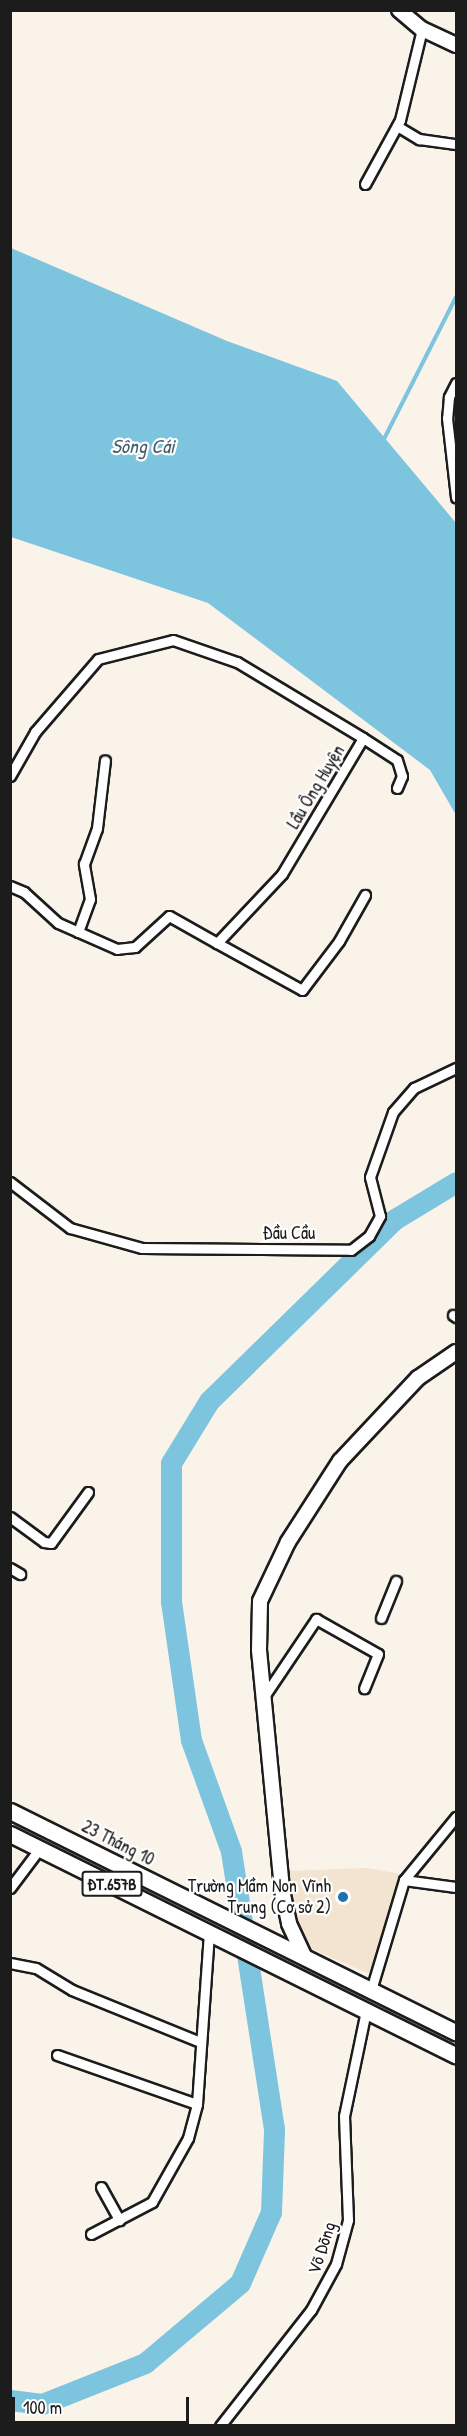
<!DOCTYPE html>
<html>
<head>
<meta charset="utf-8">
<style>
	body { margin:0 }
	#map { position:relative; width:467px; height:2436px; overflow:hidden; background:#faf3ea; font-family:"Patrick Hand",sans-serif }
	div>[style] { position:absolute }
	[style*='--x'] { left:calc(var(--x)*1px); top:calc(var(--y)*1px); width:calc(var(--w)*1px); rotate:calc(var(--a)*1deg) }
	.built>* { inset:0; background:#f3e4d1 }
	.water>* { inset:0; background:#7dc4de }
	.stream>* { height:4px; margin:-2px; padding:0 2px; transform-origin:2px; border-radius:2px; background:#7dc4de }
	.river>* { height:21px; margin:-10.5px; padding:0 10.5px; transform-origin:10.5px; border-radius:10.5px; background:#7dc4de }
	.roads { filter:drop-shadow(2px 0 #1c1c1c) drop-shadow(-2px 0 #1c1c1c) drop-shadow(0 2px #1c1c1c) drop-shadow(0 -2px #1c1c1c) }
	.street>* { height:9px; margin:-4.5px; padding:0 4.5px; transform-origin:4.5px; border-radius:4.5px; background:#fff }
	.secondary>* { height:14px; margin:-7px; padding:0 7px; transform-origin:7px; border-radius:7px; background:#fff }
	.primary>* { height:15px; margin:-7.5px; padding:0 7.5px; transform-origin:7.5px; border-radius:7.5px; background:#fff }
	.dots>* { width:16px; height:16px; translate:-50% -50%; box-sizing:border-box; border:3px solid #fff; border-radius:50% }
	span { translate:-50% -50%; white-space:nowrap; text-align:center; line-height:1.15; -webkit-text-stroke:4.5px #fff; paint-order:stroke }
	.shield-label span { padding:2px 4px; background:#fff; border:2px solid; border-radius:4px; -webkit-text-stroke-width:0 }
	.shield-label { font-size:16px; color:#1c1c1c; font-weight:700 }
	.street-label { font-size:18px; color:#1c1c1c }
	.poi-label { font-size:18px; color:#1c1c1c }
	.right { translate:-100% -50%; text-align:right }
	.water-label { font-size:20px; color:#435f6a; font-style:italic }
	.frame { position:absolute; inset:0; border:12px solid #1c1c1c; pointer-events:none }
	.scale { position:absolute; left:12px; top:2397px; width:177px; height:27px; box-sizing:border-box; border:3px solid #1c1c1c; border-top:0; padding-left:8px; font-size:18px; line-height:21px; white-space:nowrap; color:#1c1c1c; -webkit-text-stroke:4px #fff; paint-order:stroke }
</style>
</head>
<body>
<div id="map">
	<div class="built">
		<div style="clip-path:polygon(366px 1868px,402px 1874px,374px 1967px,367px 1973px,305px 1946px,292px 1921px,289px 1871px)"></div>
	</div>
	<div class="water">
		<div style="clip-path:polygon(11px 248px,227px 341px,337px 381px,456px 523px,456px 815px,430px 770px,208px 603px,11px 537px)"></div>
	</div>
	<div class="stream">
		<div style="--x:385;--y:437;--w:157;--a:-63.1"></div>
	</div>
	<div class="river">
		<div style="--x:10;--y:2400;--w:32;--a:7"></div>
		<div style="--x:42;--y:2404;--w:111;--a:-21.7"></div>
		<div style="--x:145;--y:2363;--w:124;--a:-40.1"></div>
		<div style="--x:240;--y:2283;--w:77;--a:-66.4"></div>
		<div style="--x:271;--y:2212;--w:83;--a:-87.9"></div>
		<div style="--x:274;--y:2129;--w:281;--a:-98.8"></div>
		<div style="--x:231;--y:1851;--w:118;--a:-109.8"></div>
		<div style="--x:191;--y:1740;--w:139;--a:-98.2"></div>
		<div style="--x:171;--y:1602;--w:139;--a:-90"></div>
		<div style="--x:171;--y:1463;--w:73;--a:-58.5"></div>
		<div style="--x:209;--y:1401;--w:260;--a:-44.4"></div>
		<div style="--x:395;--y:1219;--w:71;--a:-31.2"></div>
	</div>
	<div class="roads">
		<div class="street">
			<div style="--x:397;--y:126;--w:26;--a:31"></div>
			<div style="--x:419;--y:139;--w:37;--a:8"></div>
			<div style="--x:365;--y:184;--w:73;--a:-61.3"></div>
			<div style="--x:400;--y:120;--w:94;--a:-76.4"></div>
			<div style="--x:456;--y:383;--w:16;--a:117"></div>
			<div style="--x:449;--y:397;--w:21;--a:95"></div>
			<div style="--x:447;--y:418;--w:80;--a:83.5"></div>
			<div style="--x:363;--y:738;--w:40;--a:32.9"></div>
			<div style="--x:397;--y:760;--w:17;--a:73"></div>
			<div style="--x:402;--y:776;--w:13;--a:113"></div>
			<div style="--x:10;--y:776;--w:51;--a:-60.4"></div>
			<div style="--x:35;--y:732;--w:96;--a:-49.2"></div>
			<div style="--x:98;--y:659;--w:77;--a:-14.2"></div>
			<div style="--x:173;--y:640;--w:68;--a:19"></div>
			<div style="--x:237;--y:662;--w:147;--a:31.1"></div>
			<div style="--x:363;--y:738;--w:158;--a:120.8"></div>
			<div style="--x:282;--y:874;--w:95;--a:133.3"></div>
			<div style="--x:217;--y:943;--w:55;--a:-150.6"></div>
			<div style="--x:169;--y:916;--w:46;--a:137.6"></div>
			<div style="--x:135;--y:947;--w:18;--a:174"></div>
			<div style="--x:117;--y:949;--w:64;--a:-156.2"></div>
			<div style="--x:58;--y:923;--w:46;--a:-137.6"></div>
			<div style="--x:24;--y:892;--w:15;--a:-157"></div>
			<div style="--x:78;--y:932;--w:35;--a:-70"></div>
			<div style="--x:90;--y:899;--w:36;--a:-100"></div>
			<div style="--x:84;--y:864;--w:38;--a:-70"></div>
			<div style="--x:97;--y:828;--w:68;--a:-83.3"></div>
			<div style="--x:217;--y:943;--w:97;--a:28.9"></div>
			<div style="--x:302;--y:990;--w:61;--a:-52.9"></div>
			<div style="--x:339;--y:941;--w:53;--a:-60.5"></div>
			<div style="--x:10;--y:1182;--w:76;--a:37.5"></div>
			<div style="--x:70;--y:1228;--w:75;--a:15.5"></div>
			<div style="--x:142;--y:1248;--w:209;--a:0.5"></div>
			<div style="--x:351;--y:1250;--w:23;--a:-38"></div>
			<div style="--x:369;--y:1236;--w:23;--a:-61"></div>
			<div style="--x:380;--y:1216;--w:40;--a:-104.4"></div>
			<div style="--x:370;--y:1177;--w:69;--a:-70.5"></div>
			<div style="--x:393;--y:1112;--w:32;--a:-49"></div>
			<div style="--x:414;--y:1088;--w:47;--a:-25.5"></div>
			<div style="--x:453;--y:1315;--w:4;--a:34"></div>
			<div style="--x:10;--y:1517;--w:42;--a:36.3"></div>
			<div style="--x:44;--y:1542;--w:7;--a:8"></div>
			<div style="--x:51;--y:1543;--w:63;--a:-54"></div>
			<div style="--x:10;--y:1568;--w:12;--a:31"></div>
			<div style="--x:381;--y:1618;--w:40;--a:-68"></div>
			<div style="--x:265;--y:1695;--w:92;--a:-56.1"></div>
			<div style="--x:316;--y:1619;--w:71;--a:29.4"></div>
			<div style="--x:378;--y:1654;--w:37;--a:112"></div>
			<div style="--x:404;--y:1880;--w:52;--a:7.7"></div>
			<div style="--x:10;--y:1888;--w:50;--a:-53.1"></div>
			<div style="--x:10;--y:1963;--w:26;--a:11"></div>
			<div style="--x:36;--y:1968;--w:42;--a:31.4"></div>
			<div style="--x:72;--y:1990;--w:138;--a:22.1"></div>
			<div style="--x:371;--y:1990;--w:115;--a:-73.3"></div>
			<div style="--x:404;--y:1880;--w:82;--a:-50.5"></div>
			<div style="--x:57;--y:2055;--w:148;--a:19.3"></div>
			<div style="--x:101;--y:2187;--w:38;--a:61"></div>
			<div style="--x:91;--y:2234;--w:69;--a:-27.7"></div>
			<div style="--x:152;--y:2202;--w:73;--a:-60.6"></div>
			<div style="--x:188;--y:2138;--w:35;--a:-75"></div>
			<div style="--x:197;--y:2104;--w:171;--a:-86"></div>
			<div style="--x:220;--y:2426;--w:147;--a:-51.9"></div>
			<div style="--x:311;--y:2310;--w:52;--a:-61.5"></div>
			<div style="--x:336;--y:2264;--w:46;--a:-74.7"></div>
			<div style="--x:348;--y:2220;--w:104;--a:-92.2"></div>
			<div style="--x:344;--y:2116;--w:107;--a:-78.2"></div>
		</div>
		<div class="secondary">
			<div style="--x:399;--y:10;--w:30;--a:40"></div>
			<div style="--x:422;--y:29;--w:38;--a:25"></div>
			<div style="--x:305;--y:1958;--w:38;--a:-115"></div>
			<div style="--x:289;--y:1923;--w:35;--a:-102"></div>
			<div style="--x:282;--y:1889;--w:240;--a:-95.5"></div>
			<div style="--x:259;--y:1650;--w:49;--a:-88.8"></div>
			<div style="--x:260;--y:1601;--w:65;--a:-64.6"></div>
			<div style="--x:288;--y:1542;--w:96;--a:-57.3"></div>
			<div style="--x:340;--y:1461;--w:114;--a:-46.8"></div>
			<div style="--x:418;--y:1378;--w:46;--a:-34.4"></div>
		</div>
		<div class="primary">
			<div style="--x:10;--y:1811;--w:498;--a:26.4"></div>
			<div style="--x:10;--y:1834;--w:498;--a:26.4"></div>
		</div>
	</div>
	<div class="dots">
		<div style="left:343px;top:1897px;background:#1f6fb2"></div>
	</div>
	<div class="shield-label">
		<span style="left:112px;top:1884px">ĐT.657B</span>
	</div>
	<div class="street-label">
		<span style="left:316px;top:787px;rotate:-59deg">Lầu Ông Huyện</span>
		<span style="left:289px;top:1233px">Đầu Cầu</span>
		<span style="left:118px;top:1843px;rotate:27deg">23 Tháng 10</span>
		<span style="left:322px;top:2248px;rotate:-72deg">Võ Dõng</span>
	</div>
	<div class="poi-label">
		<span class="right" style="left:331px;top:1897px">Trường Mầm Non Vĩnh<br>Trung (Cơ sở 2)</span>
	</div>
	<div class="water-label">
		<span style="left:143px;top:445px">Sông Cái</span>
	</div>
	<div class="frame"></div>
	<div class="scale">100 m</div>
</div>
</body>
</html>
